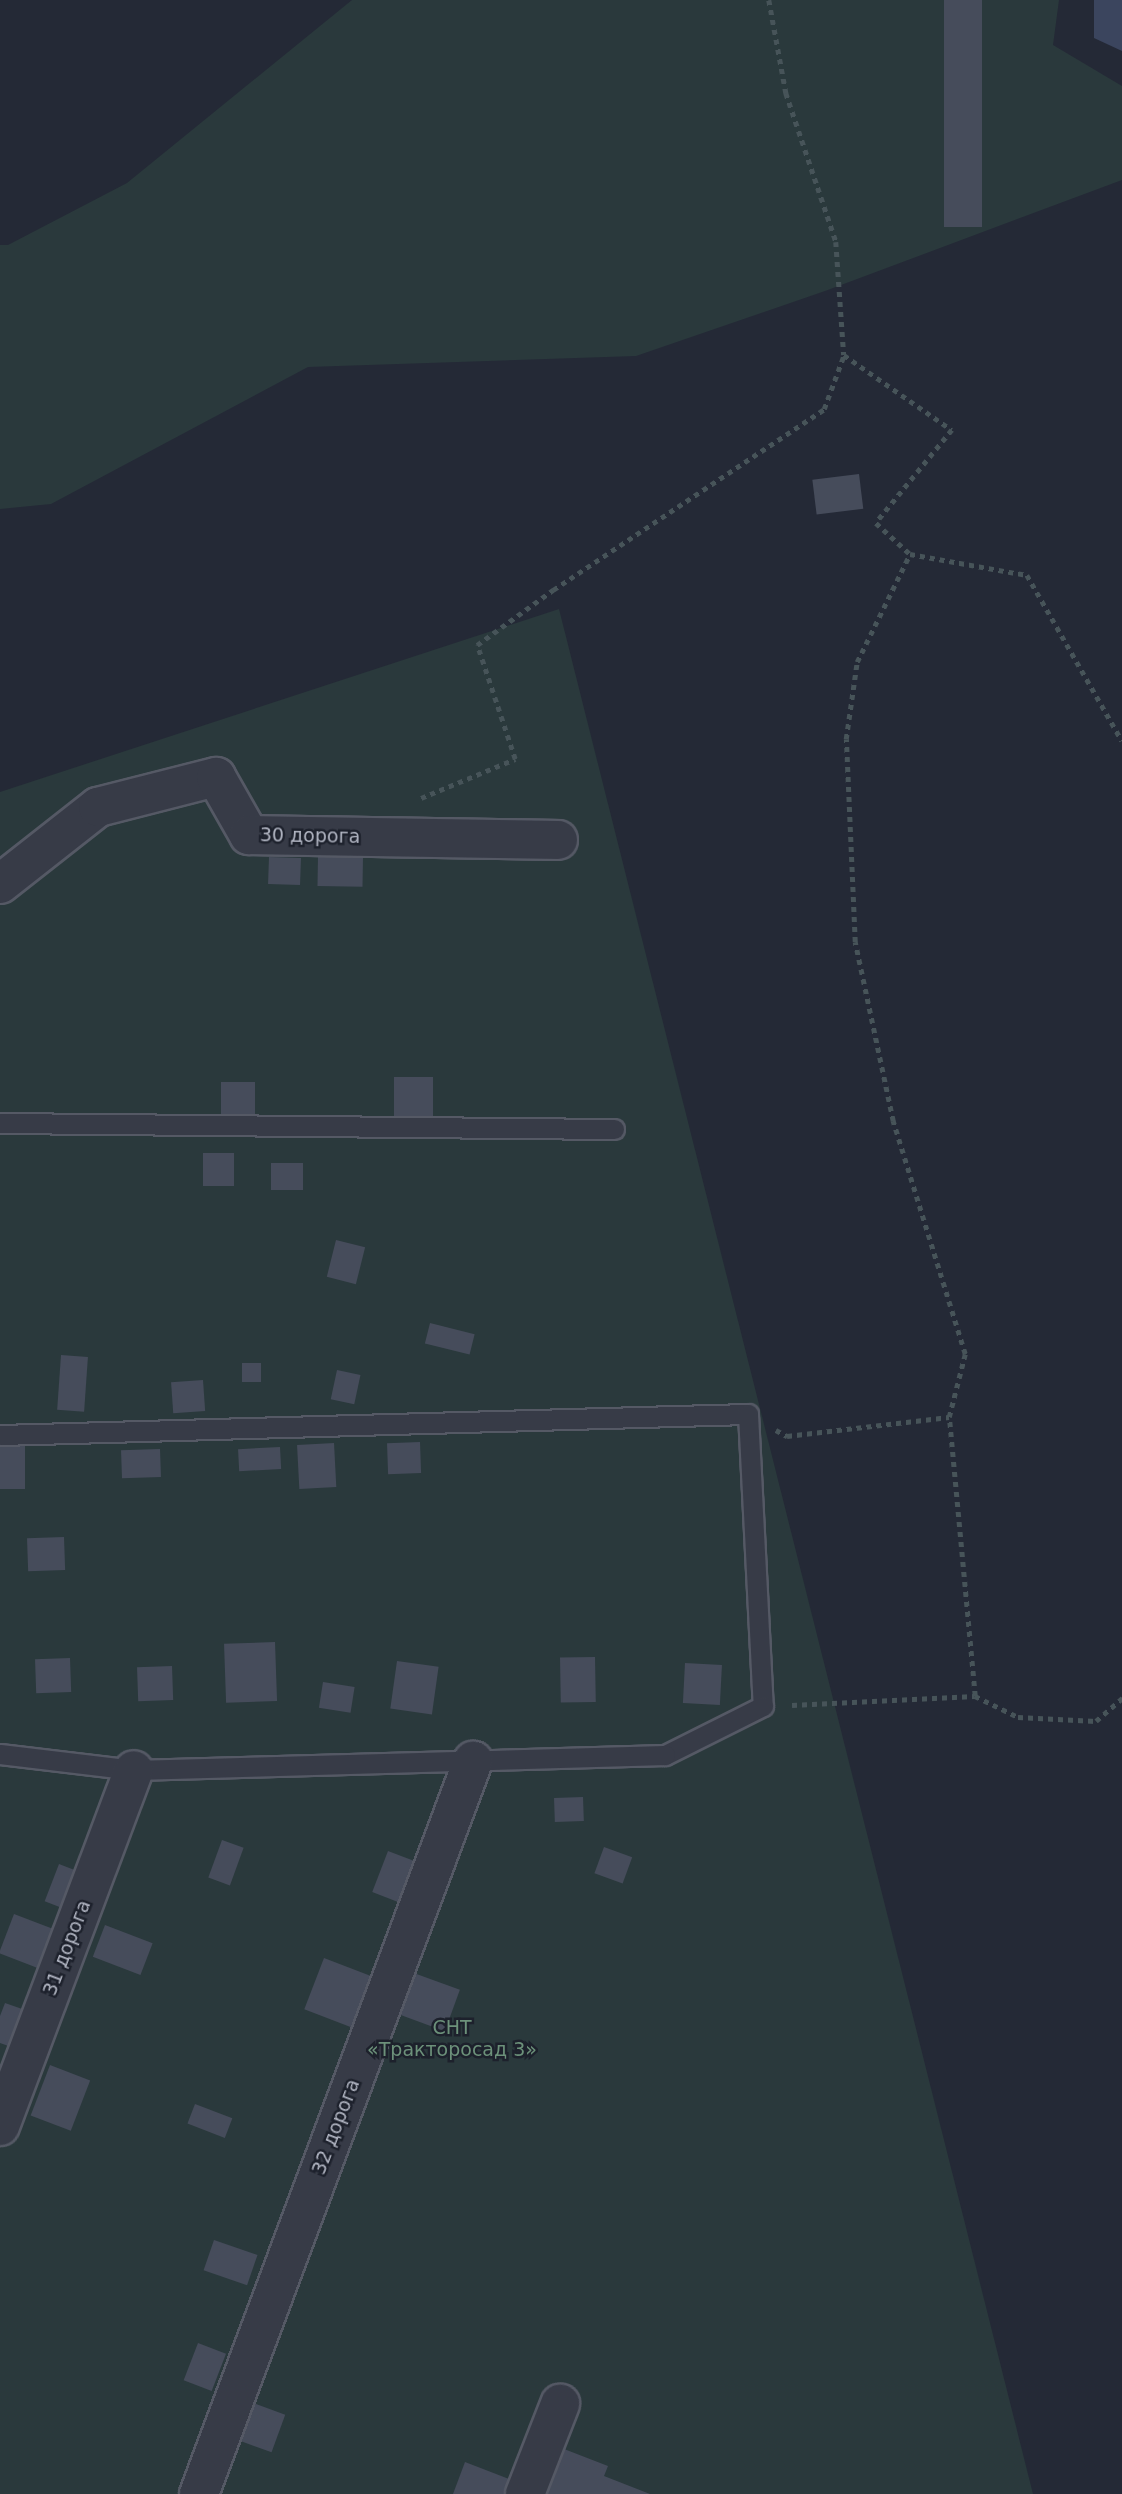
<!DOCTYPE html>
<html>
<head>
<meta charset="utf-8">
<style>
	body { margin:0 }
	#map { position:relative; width:1122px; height:2494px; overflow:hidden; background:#242936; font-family:"DejaVu Sans",sans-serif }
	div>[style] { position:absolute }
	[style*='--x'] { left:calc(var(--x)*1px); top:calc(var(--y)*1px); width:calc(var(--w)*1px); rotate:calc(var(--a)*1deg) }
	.green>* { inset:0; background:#2a393c }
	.water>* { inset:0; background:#3b455e }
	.building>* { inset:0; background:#464c5b; transform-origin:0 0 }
	.path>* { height:4.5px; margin-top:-2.25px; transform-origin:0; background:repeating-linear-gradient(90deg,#475459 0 5px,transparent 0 10px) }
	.roads { filter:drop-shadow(2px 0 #555965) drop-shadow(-2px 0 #555965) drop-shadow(0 2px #555965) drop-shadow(0 -2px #555965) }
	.service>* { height:19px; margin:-9.5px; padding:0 9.5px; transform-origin:9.5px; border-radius:9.5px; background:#373b47 }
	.minor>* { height:38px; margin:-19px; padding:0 19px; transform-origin:19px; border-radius:19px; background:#373b47 }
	span { translate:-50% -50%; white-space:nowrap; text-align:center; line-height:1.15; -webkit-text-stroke:5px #1d212c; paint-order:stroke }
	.street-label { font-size:19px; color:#b2b6c3 }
	.park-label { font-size:19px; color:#6c917a }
</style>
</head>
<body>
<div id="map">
	<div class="green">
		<div style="clip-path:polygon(352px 0,1059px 0,1053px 45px,1122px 86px,1122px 180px,825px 291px,636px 356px,308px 367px,51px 504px,0 509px,0 245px,8px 245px,127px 183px)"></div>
		<div style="clip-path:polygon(559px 609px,1033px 2494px,0 2494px,0 792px)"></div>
	</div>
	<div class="water">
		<div style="clip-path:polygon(1094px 0,1122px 0,1122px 51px,1094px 38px)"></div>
	</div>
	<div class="building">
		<div style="left:944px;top:0;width:38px;height:227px"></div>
		<div style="left:859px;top:474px;width:35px;height:47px;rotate:83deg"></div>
		<div style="left:269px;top:857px;width:32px;height:27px;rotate:2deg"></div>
		<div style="left:318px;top:857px;width:45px;height:29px;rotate:1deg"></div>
		<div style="left:394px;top:1077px;width:39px;height:39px"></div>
		<div style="left:221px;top:1082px;width:34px;height:33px"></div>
		<div style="left:203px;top:1153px;width:31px;height:33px"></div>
		<div style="left:271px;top:1163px;width:32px;height:27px"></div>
		<div style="left:336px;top:1240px;width:30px;height:38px;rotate:14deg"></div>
		<div style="left:430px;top:1323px;width:46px;height:21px;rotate:14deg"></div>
		<div style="left:61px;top:1355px;width:27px;height:55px;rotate:4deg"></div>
		<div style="left:242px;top:1363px;width:19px;height:19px"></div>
		<div style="left:337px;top:1370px;width:24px;height:30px;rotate:12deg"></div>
		<div style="left:203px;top:1380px;width:31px;height:32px;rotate:86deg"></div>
		<div style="left:420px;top:1442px;width:31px;height:33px;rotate:88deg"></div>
		<div style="left:334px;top:1443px;width:44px;height:37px;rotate:87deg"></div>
		<div style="left:0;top:1446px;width:25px;height:43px"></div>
		<div style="left:280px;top:1447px;width:22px;height:42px;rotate:87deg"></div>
		<div style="left:160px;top:1449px;width:28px;height:39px;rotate:88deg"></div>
		<div style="left:64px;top:1537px;width:33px;height:37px;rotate:88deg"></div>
		<div style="left:275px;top:1642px;width:59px;height:51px;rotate:88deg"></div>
		<div style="left:595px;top:1657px;width:45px;height:35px;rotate:89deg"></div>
		<div style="left:70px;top:1658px;width:34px;height:35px;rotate:88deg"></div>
		<div style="left:397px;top:1661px;width:42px;height:48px;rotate:8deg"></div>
		<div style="left:685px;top:1663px;width:37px;height:40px;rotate:3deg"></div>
		<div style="left:172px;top:1666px;width:34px;height:35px;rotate:88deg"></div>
		<div style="left:323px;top:1682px;width:32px;height:26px;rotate:9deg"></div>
		<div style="left:583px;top:1797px;width:24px;height:29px;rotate:88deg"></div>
		<div style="left:222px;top:1840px;width:23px;height:40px;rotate:20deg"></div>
		<div style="left:604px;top:1847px;width:30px;height:28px;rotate:20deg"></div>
		<div style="left:388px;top:1851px;width:31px;height:44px;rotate:21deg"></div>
		<div style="left:59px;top:1864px;width:25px;height:40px;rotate:21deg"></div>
		<div style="left:14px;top:1914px;width:47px;height:42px;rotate:21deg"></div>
		<div style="left:105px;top:1925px;width:51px;height:34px;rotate:21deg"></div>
		<div style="left:324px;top:1958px;width:53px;height:55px;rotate:21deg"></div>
		<div style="left:411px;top:1972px;width:52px;height:44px;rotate:20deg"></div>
		<div style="clip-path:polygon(5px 2003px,28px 2011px,14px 2048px,0 2043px,0 2016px)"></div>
		<div style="left:50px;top:2065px;width:43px;height:54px;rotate:21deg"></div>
		<div style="left:195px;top:2104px;width:40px;height:21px;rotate:21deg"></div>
		<div style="left:214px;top:2240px;width:46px;height:32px;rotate:19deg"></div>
		<div style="left:198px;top:2343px;width:30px;height:40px;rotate:21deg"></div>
		<div style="left:242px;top:2399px;width:46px;height:40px;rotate:20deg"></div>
		<div style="clip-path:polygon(564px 2449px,608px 2466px,604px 2476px,650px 2494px,547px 2494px)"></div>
		<div style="clip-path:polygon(465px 2462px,509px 2479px,504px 2494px,453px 2494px)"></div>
	</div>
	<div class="path">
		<div style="--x:769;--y:0;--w:95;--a:79.6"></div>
		<div style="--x:786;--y:93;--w:157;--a:71.4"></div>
		<div style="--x:836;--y:242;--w:113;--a:86"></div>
		<div style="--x:844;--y:355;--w:131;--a:34.8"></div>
		<div style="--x:952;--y:430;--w:120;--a:129.3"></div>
		<div style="--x:876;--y:523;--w:46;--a:42.4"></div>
		<div style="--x:421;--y:798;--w:102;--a:-22.5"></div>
		<div style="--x:515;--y:759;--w:120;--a:-108.4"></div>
		<div style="--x:477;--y:645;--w:94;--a:-35.9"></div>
		<div style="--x:553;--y:590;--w:326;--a:-33.7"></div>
		<div style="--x:824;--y:409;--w:58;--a:-69.7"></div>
		<div style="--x:776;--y:1430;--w:13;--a:29"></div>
		<div style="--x:787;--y:1436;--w:163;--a:-6.7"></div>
		<div style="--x:975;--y:1696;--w:280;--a:-95.3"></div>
		<div style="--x:949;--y:1417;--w:65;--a:-75.7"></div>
		<div style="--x:965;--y:1354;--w:244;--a:-107.2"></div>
		<div style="--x:893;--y:1121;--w:183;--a:-102"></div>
		<div style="--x:855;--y:942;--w:203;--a:-92.5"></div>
		<div style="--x:846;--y:739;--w:78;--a:-81.9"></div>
		<div style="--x:857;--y:662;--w:120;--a:-63.9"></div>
		<div style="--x:910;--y:554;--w:119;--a:10.2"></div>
		<div style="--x:1027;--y:575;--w:191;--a:60.2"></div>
		<div style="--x:792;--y:1705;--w:183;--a:-2.8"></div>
		<div style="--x:975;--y:1696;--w:48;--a:26"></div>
		<div style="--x:1018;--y:1717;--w:78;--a:2.9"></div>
		<div style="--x:1096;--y:1721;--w:35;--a:-41"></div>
	</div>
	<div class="roads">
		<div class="service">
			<div style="--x:0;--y:1123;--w:614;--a:0.56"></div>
			<div style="--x:0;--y:1435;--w:748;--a:-1.61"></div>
			<div style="--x:748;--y:1414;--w:292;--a:87.1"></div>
			<div style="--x:763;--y:1706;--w:110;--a:153.4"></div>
			<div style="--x:665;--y:1755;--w:531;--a:178.38"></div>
			<div style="--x:134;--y:1770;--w:135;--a:-173.2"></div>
		</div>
		<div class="minor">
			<div style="--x:0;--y:884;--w:125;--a:-38.2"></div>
			<div style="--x:98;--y:807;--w:122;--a:-14.3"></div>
			<div style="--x:216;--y:777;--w:67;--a:60.4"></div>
			<div style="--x:249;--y:835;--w:309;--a:0.9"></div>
			<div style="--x:0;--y:2126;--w:380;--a:-69.4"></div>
			<div style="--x:199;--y:2494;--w:783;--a:-69.5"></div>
			<div style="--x:525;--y:2494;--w:97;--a:-68.7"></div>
		</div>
	</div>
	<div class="street-label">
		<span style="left:310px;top:836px;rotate:1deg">30 дорога</span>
		<span style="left:67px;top:1948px;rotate:-69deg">31 дорога</span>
		<span style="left:336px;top:2127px;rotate:-69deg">32 дорога</span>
	</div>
	<div class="park-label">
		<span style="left:452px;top:2039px">СНТ<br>«Тракторосад 3»</span>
	</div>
</div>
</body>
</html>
